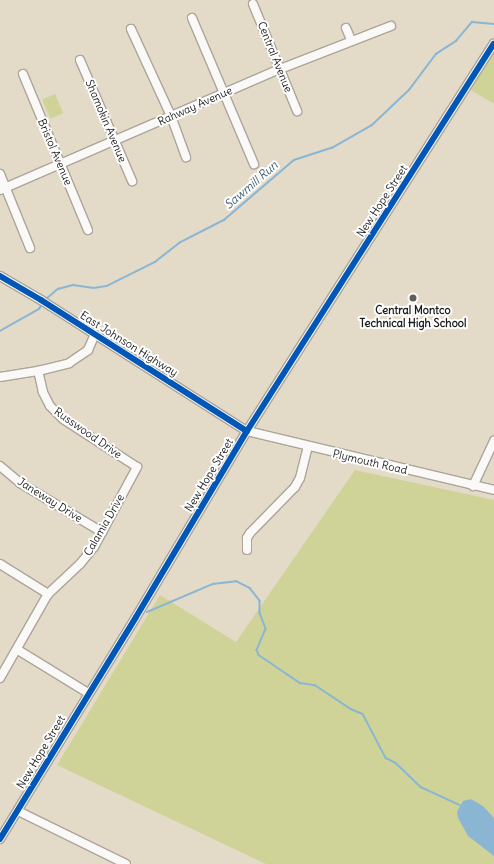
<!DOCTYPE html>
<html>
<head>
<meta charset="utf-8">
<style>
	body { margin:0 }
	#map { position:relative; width:494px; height:864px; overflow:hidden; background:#e3dac8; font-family:Delius,sans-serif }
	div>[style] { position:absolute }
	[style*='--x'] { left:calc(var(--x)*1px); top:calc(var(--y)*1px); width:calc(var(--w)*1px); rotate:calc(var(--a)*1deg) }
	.green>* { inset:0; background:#cfd398; transform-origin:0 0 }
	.water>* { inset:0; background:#8ab6d3 }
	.stream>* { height:1.5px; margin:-0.75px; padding:0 0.75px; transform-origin:0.75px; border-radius:0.75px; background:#8ab6d3 }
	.roads { filter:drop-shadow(1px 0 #aba59a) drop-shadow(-1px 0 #aba59a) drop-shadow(0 1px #aba59a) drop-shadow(0 -1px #aba59a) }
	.minor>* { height:8px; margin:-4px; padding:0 4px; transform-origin:4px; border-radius:4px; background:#fbf9f7 }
	.cycleway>* { height:6px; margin:-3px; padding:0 3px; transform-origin:3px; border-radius:3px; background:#0057b8 }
	.dots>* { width:11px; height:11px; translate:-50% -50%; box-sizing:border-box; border:2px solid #fff; border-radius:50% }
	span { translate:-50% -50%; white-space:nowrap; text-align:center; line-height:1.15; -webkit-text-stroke:4px #fff; paint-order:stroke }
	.street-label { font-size:11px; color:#1c1c1c }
	.poi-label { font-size:11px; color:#1c1c1c; font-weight:700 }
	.water-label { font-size:12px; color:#3c5b71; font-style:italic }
</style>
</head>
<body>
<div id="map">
	<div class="green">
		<div style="clip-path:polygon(494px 44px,494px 104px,466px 87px)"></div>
		<div style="left:55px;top:94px;width:21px;height:14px;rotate:67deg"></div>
		<div style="clip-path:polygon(355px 470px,494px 500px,494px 864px,266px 864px,57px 765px,160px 595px,236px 642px)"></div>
	</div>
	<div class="water">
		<div style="clip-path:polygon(471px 799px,483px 806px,494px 818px,494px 856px,468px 836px,458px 818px,457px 812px,463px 801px)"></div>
	</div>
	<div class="stream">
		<div style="--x:46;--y:299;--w:16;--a:-40"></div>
		<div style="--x:58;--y:289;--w:16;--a:-15"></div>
		<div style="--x:73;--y:285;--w:21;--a:8"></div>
		<div style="--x:94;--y:288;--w:13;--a:-9"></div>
		<div style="--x:107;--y:286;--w:54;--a:-26.6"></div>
		<div style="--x:155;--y:262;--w:31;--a:-38"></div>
		<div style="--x:179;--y:243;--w:51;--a:-27.1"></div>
		<div style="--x:224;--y:220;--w:92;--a:-40.6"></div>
		<div style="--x:294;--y:160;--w:40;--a:-18"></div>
		<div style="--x:332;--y:148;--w:46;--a:-29.9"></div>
		<div style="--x:372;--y:125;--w:51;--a:-43.4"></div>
		<div style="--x:409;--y:90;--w:45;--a:-53.1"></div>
		<div style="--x:436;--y:54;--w:24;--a:-33"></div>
		<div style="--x:456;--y:41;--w:25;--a:-50"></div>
		<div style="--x:472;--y:22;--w:22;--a:5"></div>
		<div style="--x:0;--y:331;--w:45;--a:-29.4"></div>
		<div style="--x:39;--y:309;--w:6;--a:-59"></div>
		<div style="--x:147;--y:612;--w:72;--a:-23"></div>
		<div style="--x:213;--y:584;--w:23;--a:-7"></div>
		<div style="--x:236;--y:581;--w:16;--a:27"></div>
		<div style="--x:250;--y:588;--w:16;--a:52"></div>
		<div style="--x:260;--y:601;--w:12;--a:90"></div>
		<div style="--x:260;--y:613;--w:17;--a:69"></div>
		<div style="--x:266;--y:629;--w:23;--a:113"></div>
		<div style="--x:257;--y:650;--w:5;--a:68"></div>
		<div style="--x:259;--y:655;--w:50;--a:34.3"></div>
		<div style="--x:300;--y:683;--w:15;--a:8"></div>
		<div style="--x:315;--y:685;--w:43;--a:33.7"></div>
		<div style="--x:351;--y:709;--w:13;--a:23"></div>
		<div style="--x:363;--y:714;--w:50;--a:62.4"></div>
		<div style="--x:386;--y:758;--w:11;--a:27"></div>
		<div style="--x:396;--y:763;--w:35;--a:44"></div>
		<div style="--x:421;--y:787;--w:45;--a:24.9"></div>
	</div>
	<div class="roads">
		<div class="minor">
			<div style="--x:253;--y:4;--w:116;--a:67.6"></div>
			<div style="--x:192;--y:18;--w:159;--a:67"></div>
			<div style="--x:346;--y:28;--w:13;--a:67"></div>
			<div style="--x:131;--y:29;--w:96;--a:65.3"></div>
			<div style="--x:171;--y:116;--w:44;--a:69.9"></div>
			<div style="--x:80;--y:60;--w:132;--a:66.7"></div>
			<div style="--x:23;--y:74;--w:169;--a:67.4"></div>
			<div style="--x:0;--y:174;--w:80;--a:67.9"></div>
			<div style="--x:0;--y:190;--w:305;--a:-23.4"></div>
			<div style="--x:280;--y:69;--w:119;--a:-21.2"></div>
			<div style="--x:0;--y:276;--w:48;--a:30.3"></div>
			<div style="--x:41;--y:300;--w:244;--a:32.5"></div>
			<div style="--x:247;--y:431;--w:254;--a:13.4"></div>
			<div style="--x:0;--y:377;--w:38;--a:-9"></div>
			<div style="--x:38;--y:371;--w:32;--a:-14"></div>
			<div style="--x:69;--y:363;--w:23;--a:-34"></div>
			<div style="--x:88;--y:350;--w:17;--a:-66"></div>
			<div style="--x:0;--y:466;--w:26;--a:40"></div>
			<div style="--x:20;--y:483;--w:96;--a:30.9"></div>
			<div style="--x:473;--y:486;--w:50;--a:-65"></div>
			<div style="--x:247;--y:550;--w:12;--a:-90"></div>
			<div style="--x:247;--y:538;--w:6;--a:-59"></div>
			<div style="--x:250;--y:533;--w:64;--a:-45.6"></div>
			<div style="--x:295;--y:487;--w:10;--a:-61"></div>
			<div style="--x:300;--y:478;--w:32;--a:-76"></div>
			<div style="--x:0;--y:564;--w:57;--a:32"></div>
			<div style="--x:18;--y:650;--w:82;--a:31.6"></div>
			<div style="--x:0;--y:678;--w:97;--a:-60.3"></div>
			<div style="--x:48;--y:594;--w:44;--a:-43.2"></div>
			<div style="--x:80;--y:564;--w:22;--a:-51"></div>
			<div style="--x:94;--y:547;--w:91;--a:-61.7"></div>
			<div style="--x:137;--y:467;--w:88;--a:-147"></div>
			<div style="--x:63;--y:419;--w:18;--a:-135"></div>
			<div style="--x:50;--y:406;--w:16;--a:-117"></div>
			<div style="--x:43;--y:392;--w:22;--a:-103"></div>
			<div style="--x:18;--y:811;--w:120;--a:26.1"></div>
			<div style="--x:0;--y:839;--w:260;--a:-58.5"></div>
			<div style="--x:136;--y:617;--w:217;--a:-59.2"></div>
			<div style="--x:247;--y:431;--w:459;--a:-57.5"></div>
		</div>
	</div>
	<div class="cycleway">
		<div style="--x:0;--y:276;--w:48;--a:30.3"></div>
		<div style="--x:41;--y:300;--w:244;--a:32.5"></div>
		<div style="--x:0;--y:839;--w:260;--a:-58.5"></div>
		<div style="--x:136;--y:617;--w:217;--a:-59.2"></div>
		<div style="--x:247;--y:431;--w:459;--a:-57.5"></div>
	</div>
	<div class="dots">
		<div style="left:413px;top:298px;background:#625e58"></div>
	</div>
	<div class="street-label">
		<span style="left:275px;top:57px;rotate:68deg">Central Avenue</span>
		<span style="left:195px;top:106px;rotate:-24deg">Rahway Avenue</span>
		<span style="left:106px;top:121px;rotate:67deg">Shamokin Avenue</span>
		<span style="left:55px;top:152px;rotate:67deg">Bristol Avenue</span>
		<span style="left:382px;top:201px;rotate:-57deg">New Hope Street</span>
		<span style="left:129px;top:344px;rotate:32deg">East Johnson Highway</span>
		<span style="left:88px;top:433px;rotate:35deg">Russwood Drive</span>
		<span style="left:370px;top:462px;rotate:13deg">Plymouth Road</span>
		<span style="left:209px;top:475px;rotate:-59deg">New Hope Street</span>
		<span style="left:50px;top:500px;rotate:32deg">Janeway Drive</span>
		<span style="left:104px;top:525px;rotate:-60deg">Calamia Drive</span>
		<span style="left:41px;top:752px;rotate:-59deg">New Hope Street</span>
	</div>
	<div class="poi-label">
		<span style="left:413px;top:317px">Central Montco<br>Technical High School</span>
	</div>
	<div class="water-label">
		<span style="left:251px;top:185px;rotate:-41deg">Sawmill Run</span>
	</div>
</div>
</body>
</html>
